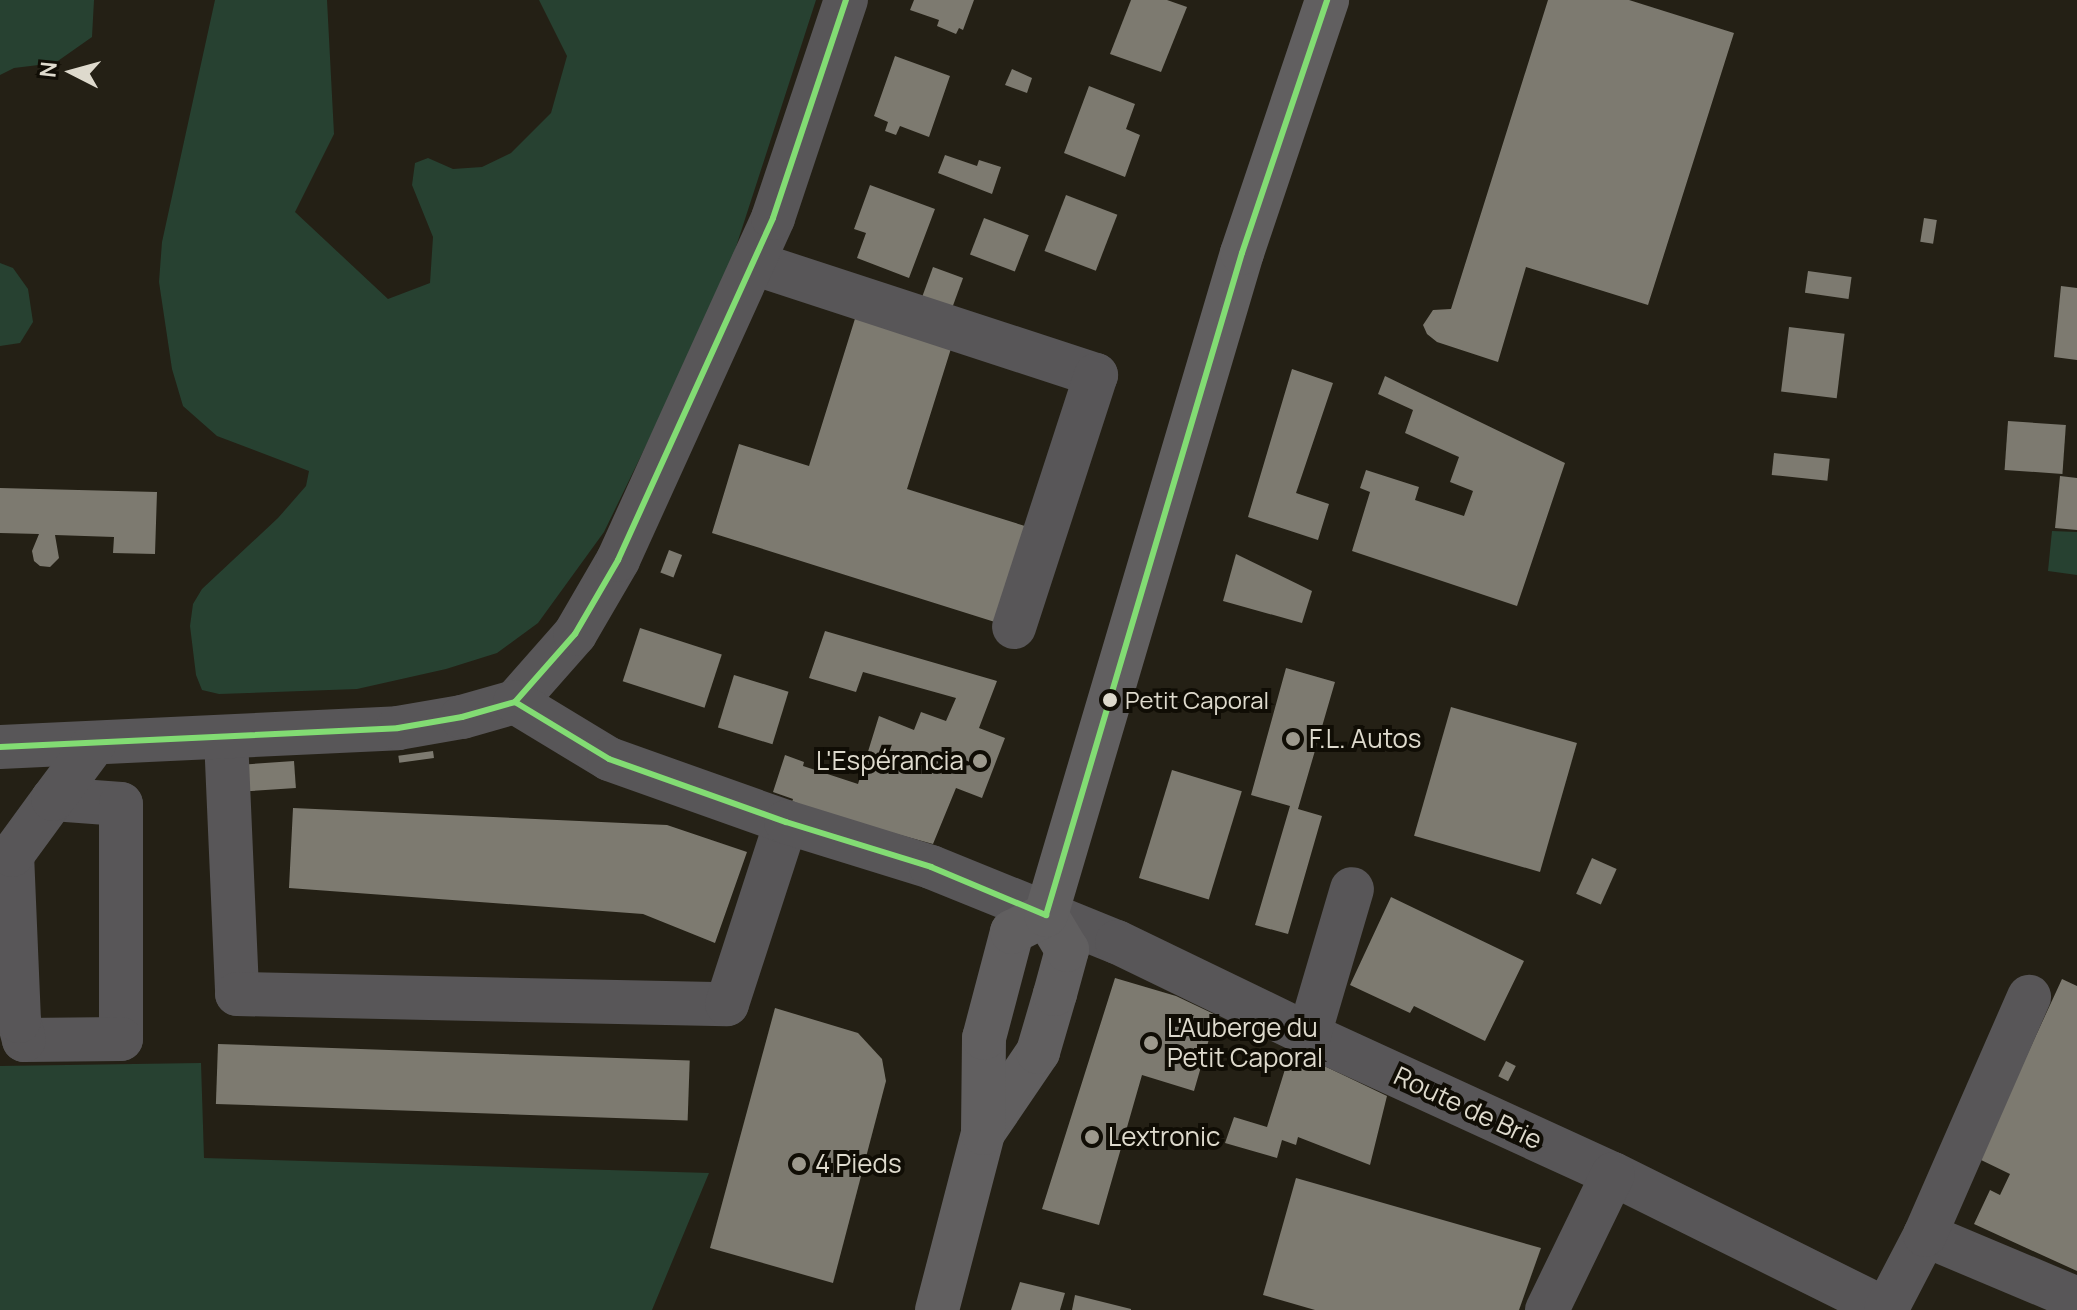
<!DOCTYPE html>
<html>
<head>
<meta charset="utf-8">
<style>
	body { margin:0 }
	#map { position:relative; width:2077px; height:1310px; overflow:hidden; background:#242015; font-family:Manrope,sans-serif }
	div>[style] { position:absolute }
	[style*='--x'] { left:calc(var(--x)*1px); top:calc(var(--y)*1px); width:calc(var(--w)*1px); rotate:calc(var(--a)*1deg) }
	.green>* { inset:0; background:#274131 }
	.building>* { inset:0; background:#7d7a70; transform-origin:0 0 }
	.minor>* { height:44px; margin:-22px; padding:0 22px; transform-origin:22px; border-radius:22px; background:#585658 }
	.major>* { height:44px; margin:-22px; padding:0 22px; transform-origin:22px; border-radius:22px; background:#615f60 }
	.bus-1>* { height:6px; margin:-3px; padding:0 3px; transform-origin:3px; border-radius:3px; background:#82dc73 }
	.dots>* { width:22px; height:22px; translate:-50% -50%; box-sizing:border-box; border:4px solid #100d05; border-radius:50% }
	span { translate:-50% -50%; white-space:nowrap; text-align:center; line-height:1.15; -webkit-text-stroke:8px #100d05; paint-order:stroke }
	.bus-label { font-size:24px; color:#dedacd }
	.left { translate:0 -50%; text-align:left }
	.poi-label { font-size:26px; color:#dedacd }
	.right { translate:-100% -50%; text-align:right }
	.street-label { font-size:26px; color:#dedacd }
	.north { position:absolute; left:32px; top:32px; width:80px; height:80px; -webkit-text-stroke:6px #100d05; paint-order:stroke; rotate:276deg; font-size:22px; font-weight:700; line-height:32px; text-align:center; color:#dedacd }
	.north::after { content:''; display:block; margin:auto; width:28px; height:36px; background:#dedacd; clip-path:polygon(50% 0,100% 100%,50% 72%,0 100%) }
</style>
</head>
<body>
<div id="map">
	<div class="green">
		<div style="clip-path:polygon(0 0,94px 0,92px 37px,55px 63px,14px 68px,0 75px)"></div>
		<div style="clip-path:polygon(215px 0,327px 0,334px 134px,295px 212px,388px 299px,430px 283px,433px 237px,412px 185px,415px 163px,428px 158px,453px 169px,482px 167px,511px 153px,551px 113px,567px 56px,539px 0,816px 0,723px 287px,604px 532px,538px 623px,497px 653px,446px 669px,357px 689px,219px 694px,202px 690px,196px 675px,190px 626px,193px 604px,202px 589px,278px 518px,306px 486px,309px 471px,217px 436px,183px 406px,172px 369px,159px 282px,162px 242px)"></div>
		<div style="clip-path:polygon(0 263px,13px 268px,28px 289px,33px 322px,20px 343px,0 346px)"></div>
		<div style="clip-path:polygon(2052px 531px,2077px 532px,2077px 575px,2048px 571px)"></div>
		<div style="clip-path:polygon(201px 1063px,204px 1158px,709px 1173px,652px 1310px,0 1310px,0 1066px)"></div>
	</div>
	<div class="building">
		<div style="clip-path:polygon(914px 0,974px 0,963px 30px,959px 28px,956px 34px,937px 26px,939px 20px,910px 10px)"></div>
		<div style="clip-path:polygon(1131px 0,1167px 0,1187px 7px,1161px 72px,1110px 54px)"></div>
		<div style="clip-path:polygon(1548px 0,1629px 0,1734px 33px,1648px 305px,1526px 267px,1498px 362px,1437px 342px,1427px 334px,1423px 325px,1433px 310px,1451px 309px)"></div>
		<div style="clip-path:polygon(895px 56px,950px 76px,929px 137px,900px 126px,896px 135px,885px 131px,888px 122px,874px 116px)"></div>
		<div style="clip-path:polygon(1012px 69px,1032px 78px,1027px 93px,1005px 85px)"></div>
		<div style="clip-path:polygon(1089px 86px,1135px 104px,1126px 129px,1140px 135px,1125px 177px,1064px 153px)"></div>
		<div style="clip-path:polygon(945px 155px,977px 166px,979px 160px,1001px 167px,992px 194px,938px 173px)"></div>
		<div style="clip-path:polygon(870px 185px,935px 209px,909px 278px,857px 258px,866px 233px,854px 229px)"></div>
		<div style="left:1066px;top:195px;width:55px;height:60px;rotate:21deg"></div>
		<div style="left:984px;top:218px;width:48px;height:39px;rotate:21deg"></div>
		<div style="left:1924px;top:218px;width:13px;height:24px;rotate:9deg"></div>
		<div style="left:933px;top:267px;width:32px;height:35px;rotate:20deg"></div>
		<div style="left:1808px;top:271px;width:44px;height:22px;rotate:8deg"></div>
		<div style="clip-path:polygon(2061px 286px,2077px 288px,2077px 360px,2054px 357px)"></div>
		<div style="clip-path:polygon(858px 309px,954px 339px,907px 489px,1028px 527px,998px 623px,712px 533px,739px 444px,809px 466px)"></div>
		<div style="left:1789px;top:327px;width:56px;height:65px;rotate:7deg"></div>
		<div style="clip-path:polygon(1292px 369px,1333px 383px,1296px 493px,1329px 504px,1318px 540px,1248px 517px)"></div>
		<div style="clip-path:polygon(1385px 376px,1565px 463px,1517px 606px,1352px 551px,1370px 492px,1360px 488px,1366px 470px,1419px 487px,1415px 500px,1464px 516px,1473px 491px,1450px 482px,1459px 457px,1405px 433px,1413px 410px,1378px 394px)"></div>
		<div style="left:2008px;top:421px;width:58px;height:49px;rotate:4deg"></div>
		<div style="left:1774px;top:453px;width:56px;height:22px;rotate:6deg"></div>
		<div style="clip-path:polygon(2060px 476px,2077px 478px,2077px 530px,2055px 528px)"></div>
		<div style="clip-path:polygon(0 488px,157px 492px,155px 554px,113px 553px,114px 537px,55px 535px,59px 558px,50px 567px,40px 566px,34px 561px,32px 551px,39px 534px,0 533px)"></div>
		<div style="left:669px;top:550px;width:14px;height:24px;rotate:21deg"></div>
		<div style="clip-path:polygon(1236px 554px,1312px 591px,1302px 623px,1223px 601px)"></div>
		<div style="left:640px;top:628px;width:86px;height:56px;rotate:18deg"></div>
		<div style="clip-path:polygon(825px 631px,997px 681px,979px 728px,1005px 738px,982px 798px,956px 788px,933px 844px,791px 805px,793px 799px,773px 792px,785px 755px,804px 762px,803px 766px,858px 784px,879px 716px,914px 730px,921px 712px,946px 721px,956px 698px,863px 672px,856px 692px,809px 678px)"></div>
		<div style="clip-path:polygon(1286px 668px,1335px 682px,1298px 809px,1322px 816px,1288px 934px,1255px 925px,1290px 806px,1251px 795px)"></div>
		<div style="left:734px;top:675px;width:57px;height:55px;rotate:17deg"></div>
		<div style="left:1451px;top:707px;width:131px;height:134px;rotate:16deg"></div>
		<div style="left:433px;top:751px;width:7px;height:35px;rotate:82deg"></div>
		<div style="left:294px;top:761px;width:27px;height:49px;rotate:86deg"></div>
		<div style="left:1172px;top:770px;width:73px;height:113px;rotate:17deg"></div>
		<div style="clip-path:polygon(293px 808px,667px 825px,747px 852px,715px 943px,643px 914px,289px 888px)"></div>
		<div style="left:1592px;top:858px;width:27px;height:39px;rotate:24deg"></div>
		<div style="clip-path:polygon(1391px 897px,1524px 961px,1485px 1041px,1414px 1006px,1410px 1013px,1350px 985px)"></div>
		<div style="clip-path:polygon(1115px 978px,1176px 996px,1216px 1015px,1194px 1091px,1142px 1075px,1099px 1225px,1042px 1209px)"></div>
		<div style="clip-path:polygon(2062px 979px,2077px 986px,2077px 1271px,1974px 1224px,1990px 1190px,2000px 1195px,2010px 1174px,1979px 1159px)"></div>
		<div style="clip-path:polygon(775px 1008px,858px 1033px,882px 1059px,886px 1081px,833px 1283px,710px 1248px)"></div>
		<div style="left:218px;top:1044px;width:472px;height:60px;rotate:2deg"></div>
		<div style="clip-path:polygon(1291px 1050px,1387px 1096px,1370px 1165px,1298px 1137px,1296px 1145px,1282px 1140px,1277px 1158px,1225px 1143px,1234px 1117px,1267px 1127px)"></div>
		<div style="left:1506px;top:1061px;width:11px;height:17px;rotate:27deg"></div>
		<div style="clip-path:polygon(1296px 1178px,1541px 1248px,1519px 1310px,1315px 1310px,1263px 1295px)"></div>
		<div style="clip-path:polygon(1020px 1282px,1065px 1293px,1060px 1310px,1011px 1310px)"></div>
		<div style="clip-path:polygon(1075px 1295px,1131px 1309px,1131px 1310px,1072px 1310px)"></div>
	</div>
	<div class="minor">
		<div style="--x:753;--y:263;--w:361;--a:18.1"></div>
		<div style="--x:1096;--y:375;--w:265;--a:108"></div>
		<div style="--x:515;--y:702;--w:91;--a:-48.6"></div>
		<div style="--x:575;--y:634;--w:86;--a:-59.8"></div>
		<div style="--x:618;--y:560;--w:375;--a:-65.6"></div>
		<div style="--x:773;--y:218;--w:230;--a:-71.5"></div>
		<div style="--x:226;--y:738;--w:256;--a:87.5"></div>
		<div style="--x:237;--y:994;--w:490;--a:1.2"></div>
		<div style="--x:727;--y:1004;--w:191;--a:-72"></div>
		<div style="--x:0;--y:747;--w:398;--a:-2.7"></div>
		<div style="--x:398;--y:728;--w:65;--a:-9.8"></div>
		<div style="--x:462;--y:717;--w:55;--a:-15.8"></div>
		<div style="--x:515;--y:702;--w:110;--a:31.2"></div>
		<div style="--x:609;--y:759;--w:188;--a:19.6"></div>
		<div style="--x:786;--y:822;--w:152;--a:17.2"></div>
		<div style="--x:931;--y:867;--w:201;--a:22"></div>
		<div style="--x:1117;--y:942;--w:213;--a:25.8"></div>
		<div style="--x:1309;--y:1035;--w:334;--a:24.6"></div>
		<div style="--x:1613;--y:1174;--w:306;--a:26.4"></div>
		<div style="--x:53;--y:799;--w:68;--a:4.2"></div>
		<div style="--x:121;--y:804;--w:235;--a:90"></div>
		<div style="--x:121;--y:1039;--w:97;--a:179.4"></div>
		<div style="--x:24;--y:1040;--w:20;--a:-105"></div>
		<div style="--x:19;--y:1021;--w:166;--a:-92.4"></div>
		<div style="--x:12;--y:855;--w:69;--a:-53.8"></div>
		<div style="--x:53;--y:799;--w:69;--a:-53.3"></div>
		<div style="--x:1309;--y:1035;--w:152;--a:-73.6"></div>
		<div style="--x:1925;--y:1235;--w:165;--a:22.8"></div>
		<div style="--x:1547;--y:1310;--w:151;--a:-64.1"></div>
		<div style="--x:1886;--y:1310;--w:85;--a:-62.5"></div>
		<div style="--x:1925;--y:1235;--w:260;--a:-66.4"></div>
	</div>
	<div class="major">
		<div style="--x:983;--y:1133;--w:98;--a:-55.8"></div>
		<div style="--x:1038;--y:1052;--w:60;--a:-73.7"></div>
		<div style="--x:1055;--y:994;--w:46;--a:-74.7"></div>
		<div style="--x:1067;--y:950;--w:41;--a:-121"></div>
		<div style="--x:937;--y:1310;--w:183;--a:-75.4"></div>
		<div style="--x:983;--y:1133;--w:95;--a:-89.4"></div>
		<div style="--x:984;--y:1038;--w:110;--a:-75.2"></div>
		<div style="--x:1012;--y:932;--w:38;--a:-27"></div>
		<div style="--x:1046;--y:915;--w:690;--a:-73.51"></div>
		<div style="--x:1242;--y:253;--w:267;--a:-71.4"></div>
	</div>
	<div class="bus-1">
		<div style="--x:515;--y:702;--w:91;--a:-48.6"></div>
		<div style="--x:575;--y:634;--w:86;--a:-59.8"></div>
		<div style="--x:618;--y:560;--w:375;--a:-65.6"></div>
		<div style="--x:773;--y:218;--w:230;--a:-71.5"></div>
		<div style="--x:0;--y:747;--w:398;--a:-2.7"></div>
		<div style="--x:398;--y:728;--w:65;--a:-9.8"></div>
		<div style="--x:462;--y:717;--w:55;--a:-15.8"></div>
		<div style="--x:515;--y:702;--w:110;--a:31.2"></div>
		<div style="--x:609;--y:759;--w:188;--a:19.6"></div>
		<div style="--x:786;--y:822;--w:152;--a:17.2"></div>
		<div style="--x:931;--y:867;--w:125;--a:22.7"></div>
		<div style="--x:1046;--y:915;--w:690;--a:-73.51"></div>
		<div style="--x:1242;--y:253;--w:267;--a:-71.4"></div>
	</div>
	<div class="dots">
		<div style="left:1110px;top:700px;background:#dedacd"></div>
		<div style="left:1293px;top:739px;background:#9d998d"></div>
		<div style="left:980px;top:761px;background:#9d998d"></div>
		<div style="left:1151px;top:1043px;background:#9d998d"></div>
		<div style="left:1092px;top:1137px;background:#9d998d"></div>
		<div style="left:799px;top:1164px;background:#9d998d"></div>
	</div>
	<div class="bus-label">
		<span class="left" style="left:1125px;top:700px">Petit Caporal</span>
	</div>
	<div class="poi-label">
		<span class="left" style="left:1309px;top:739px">F.L. Autos</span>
		<span class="right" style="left:964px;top:761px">L'Espérancia</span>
		<span class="left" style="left:1167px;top:1043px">L'Auberge du<br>Petit Caporal</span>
		<span class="left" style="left:1108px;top:1137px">Lextronic</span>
		<span class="left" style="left:815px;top:1164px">4 Pieds</span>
	</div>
	<div class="street-label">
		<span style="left:1468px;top:1108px;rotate:25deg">Route de Brie</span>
	</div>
	<div class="north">N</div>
</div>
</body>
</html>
